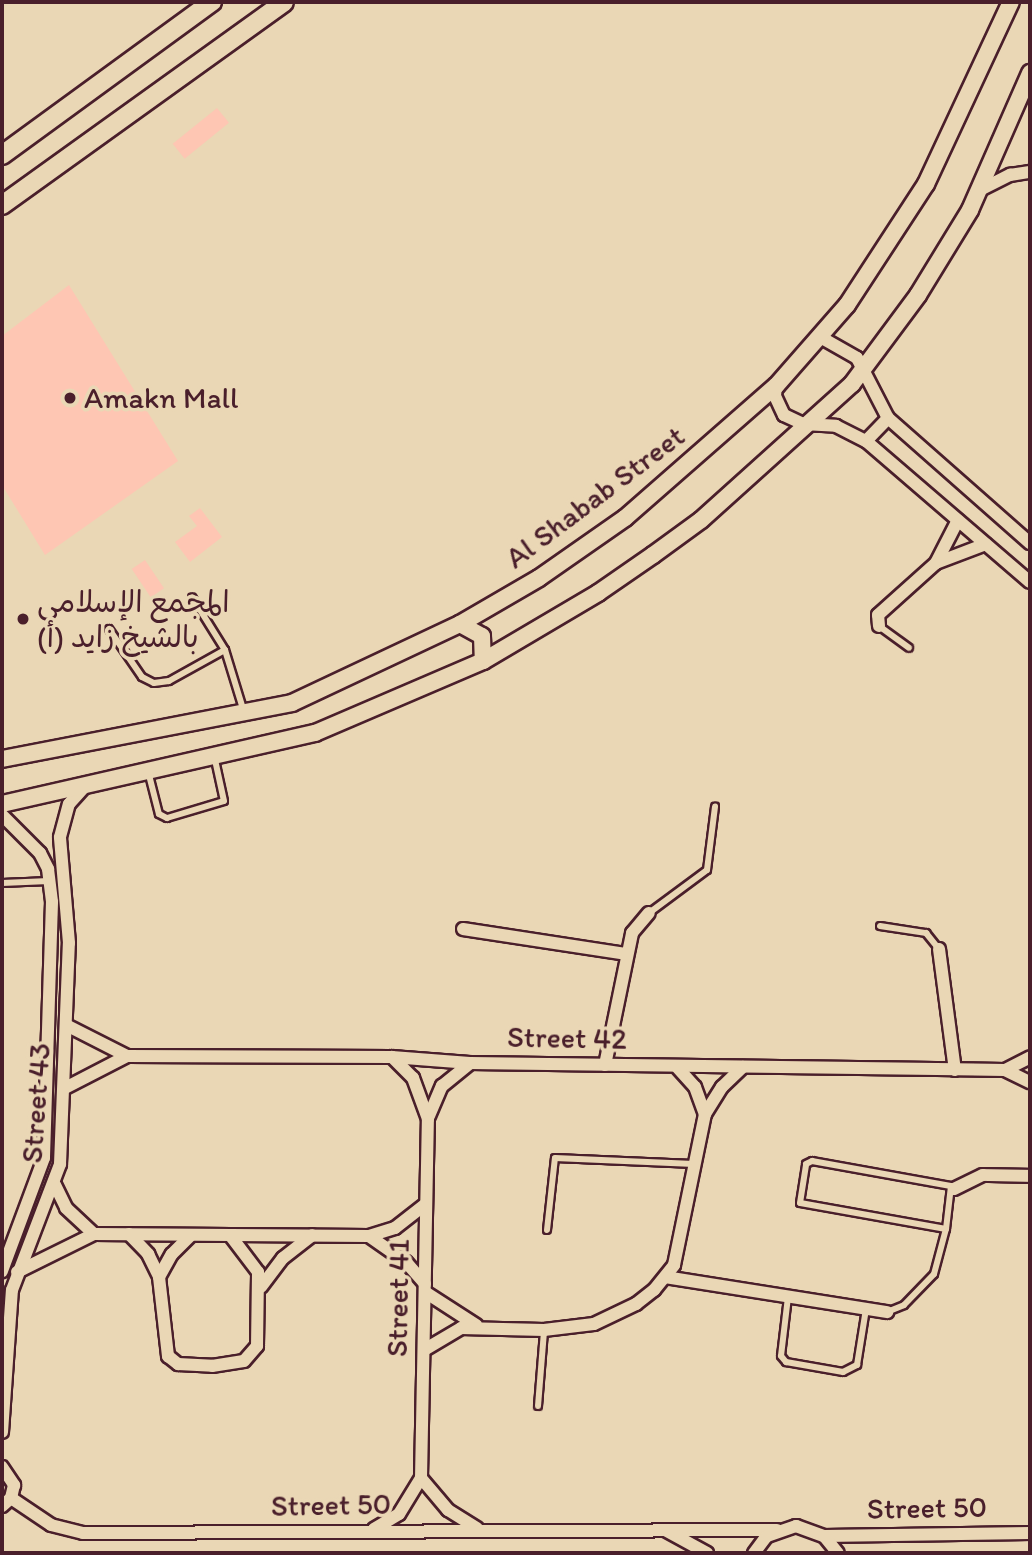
<!DOCTYPE html>
<html>
<head>
<meta charset="utf-8">
<style>
	body { margin:0 }
	#map { position:relative; width:1032px; height:1555px; overflow:hidden; background:#ead7b5; font-family:Itim,"Playpen Sans Arabic",sans-serif }
	div>[style] { position:absolute }
	[style*='--x'] { left:calc(var(--x)*1px); top:calc(var(--y)*1px); width:calc(var(--w)*1px); rotate:calc(var(--a)*1deg) }
	.building>* { inset:0; background:#fec6b3; transform-origin:0 0 }
	.roads { filter:drop-shadow(2px 0 #4a1f2b) drop-shadow(-2px 0 #4a1f2b) drop-shadow(0 2px #4a1f2b) drop-shadow(0 -2px #4a1f2b) }
	.service>* { height:6px; margin:-3px; padding:0 3px; transform-origin:3px; border-radius:3px; background:#ead7b5 }
	.minor>* { height:12px; margin:-6px; padding:0 6px; transform-origin:6px; border-radius:6px; background:#ead7b5 }
	.tertiary>* { height:16px; margin:-8px; padding:0 8px; transform-origin:8px; border-radius:8px; background:#ead7b5 }
	.secondary>* { height:18px; margin:-9px; padding:0 9px; transform-origin:9px; border-radius:9px; background:#ead7b5 }
	.dots>* { width:19px; height:19px; translate:-50% -50%; box-sizing:border-box; border:4px solid #ead7b5; border-radius:50% }
	span { translate:-50% -50%; white-space:nowrap; text-align:center; line-height:1.15; -webkit-text-stroke:7px #ead7b5; paint-order:stroke }
	.poi-label { font-size:30px; color:#4a1f2b }
	.left { translate:0 -50%; text-align:left }
	.street-label { font-size:30px; color:#4a1f2b }
	.frame { position:absolute; inset:0; border:4px solid #4a1f2b; pointer-events:none }
</style>
</head>
<body>
<div id="map">
	<div class="building">
		<div style="left:217px;top:108px;width:19px;height:57px;rotate:51deg"></div>
		<div style="clip-path:polygon(69px 285px,178px 461px,45px 555px,2px 485px,2px 336px)"></div>
		<div style="clip-path:polygon(200px 508px,222px 537px,190px 562px,175px 542px,197px 526px,189px 516px)"></div>
		<div style="left:145px;top:560px;width:34px;height:16px;rotate:56deg"></div>
	</div>
	<div class="roads">
		<div class="service">
			<div style="--x:879;--y:626;--w:37;--a:36"></div>
			<div style="--x:109;--y:629;--w:58;--a:55.5"></div>
			<div style="--x:142;--y:677;--w:13;--a:27"></div>
			<div style="--x:154;--y:683;--w:15;--a:-8"></div>
			<div style="--x:169;--y:681;--w:64;--a:-29"></div>
			<div style="--x:225;--y:650;--w:62;--a:-121.9"></div>
			<div style="--x:225;--y:650;--w:65;--a:73"></div>
			<div style="--x:148;--y:771;--w:44;--a:75.7"></div>
			<div style="--x:159;--y:814;--w:9;--a:27"></div>
			<div style="--x:167;--y:818;--w:59;--a:-16.6"></div>
			<div style="--x:224;--y:801;--w:47;--a:-102.3"></div>
			<div style="--x:2;--y:883;--w:47;--a:-2.4"></div>
			<div style="--x:649;--y:913;--w:72;--a:-36.6"></div>
			<div style="--x:707;--y:870;--w:64;--a:-82.8"></div>
			<div style="--x:880;--y:926;--w:47;--a:8.7"></div>
			<div style="--x:926;--y:933;--w:21;--a:51"></div>
			<div style="--x:812;--y:1161;--w:141;--a:10.2"></div>
			<div style="--x:951;--y:1186;--w:43;--a:96.6"></div>
			<div style="--x:946;--y:1229;--w:148;--a:-169.9"></div>
			<div style="--x:800;--y:1203;--w:39;--a:-81"></div>
			<div style="--x:806;--y:1164;--w:7;--a:-27"></div>
			<div style="--x:547;--y:1230;--w:72;--a:-83.7"></div>
			<div style="--x:555;--y:1158;--w:139;--a:2.5"></div>
			<div style="--x:788;--y:1297;--w:59;--a:96.8"></div>
			<div style="--x:781;--y:1356;--w:8;--a:50"></div>
			<div style="--x:786;--y:1362;--w:58;--a:10"></div>
			<div style="--x:843;--y:1372;--w:16;--a:-27"></div>
			<div style="--x:857;--y:1365;--w:57;--a:-80.9"></div>
			<div style="--x:887;--y:1312;--w:18;--a:-22"></div>
			<div style="--x:904;--y:1305;--w:43;--a:-45.9"></div>
			<div style="--x:934;--y:1274;--w:47;--a:-75.1"></div>
			<div style="--x:538;--y:1406;--w:75;--a:-85.4"></div>
		</div>
		<div class="minor">
			<div style="--x:980;--y:190;--w:34;--a:-27"></div>
			<div style="--x:1010;--y:175;--w:20;--a:-9"></div>
			<div style="--x:822;--y:338;--w:40;--a:29.7"></div>
			<div style="--x:857;--y:358;--w:68;--a:62.7"></div>
			<div style="--x:888;--y:418;--w:189;--a:41.4"></div>
			<div style="--x:776;--y:386;--w:10;--a:96"></div>
			<div style="--x:775;--y:396;--w:21;--a:65"></div>
			<div style="--x:784;--y:415;--w:21;--a:25"></div>
			<div style="--x:803;--y:424;--w:33;--a:3"></div>
			<div style="--x:836;--y:426;--w:34;--a:27"></div>
			<div style="--x:866;--y:441;--w:216;--a:40.7"></div>
			<div style="--x:866;--y:441;--w:32;--a:-46"></div>
			<div style="--x:936;--y:563;--w:48;--a:-62.9"></div>
			<div style="--x:879;--y:626;--w:11;--a:-95"></div>
			<div style="--x:878;--y:615;--w:78;--a:-41.9"></div>
			<div style="--x:936;--y:563;--w:53;--a:-20.8"></div>
			<div style="--x:2;--y:815;--w:54;--a:45"></div>
			<div style="--x:40;--y:853;--w:18;--a:63"></div>
			<div style="--x:48;--y:869;--w:33;--a:83"></div>
			<div style="--x:52;--y:902;--w:256;--a:91.8"></div>
			<div style="--x:44;--y:1158;--w:121;--a:110.4"></div>
			<div style="--x:463;--y:929;--w:166;--a:8.7"></div>
			<div style="--x:939;--y:949;--w:122;--a:82.5"></div>
			<div style="--x:68;--y:1026;--w:66;--a:27"></div>
			<div style="--x:127;--y:1056;--w:265;--a:0.2"></div>
			<div style="--x:392;--y:1057;--w:78;--a:4.4"></div>
			<div style="--x:470;--y:1063;--w:535;--a:0.75"></div>
			<div style="--x:1005;--y:1070;--w:28;--a:26"></div>
			<div style="--x:605;--y:1065;--w:135;--a:-78.4"></div>
			<div style="--x:632;--y:933;--w:26;--a:-50"></div>
			<div style="--x:676;--y:1066;--w:28;--a:48"></div>
			<div style="--x:695;--y:1087;--w:29;--a:70"></div>
			<div style="--x:1005;--y:1070;--w:28;--a:-27"></div>
			<div style="--x:65;--y:1088;--w:70;--a:-27.3"></div>
			<div style="--x:429;--y:1116;--w:33;--a:-67"></div>
			<div style="--x:442;--y:1086;--w:36;--a:-39"></div>
			<div style="--x:55;--y:1185;--w:25;--a:64"></div>
			<div style="--x:66;--y:1208;--w:38;--a:43"></div>
			<div style="--x:954;--y:1189;--w:32;--a:-26"></div>
			<div style="--x:983;--y:1175;--w:47;--a:1.2"></div>
			<div style="--x:129;--y:1234;--w:28;--a:46"></div>
			<div style="--x:148;--y:1254;--w:25;--a:64"></div>
			<div style="--x:159;--y:1277;--w:80;--a:83.5"></div>
			<div style="--x:168;--y:1356;--w:13;--a:39"></div>
			<div style="--x:178;--y:1364;--w:34;--a:3"></div>
			<div style="--x:212;--y:1366;--w:32;--a:-9"></div>
			<div style="--x:244;--y:1361;--w:20;--a:-49"></div>
			<div style="--x:257;--y:1346;--w:74;--a:-89.2"></div>
			<div style="--x:258;--y:1272;--w:46;--a:-127.1"></div>
			<div style="--x:369;--y:1236;--w:45;--a:35.1"></div>
			<div style="--x:406;--y:1262;--w:29;--a:49"></div>
			<div style="--x:17;--y:1272;--w:86;--a:-26.3"></div>
			<div style="--x:94;--y:1234;--w:275;--a:0.4"></div>
			<div style="--x:369;--y:1236;--w:27;--a:-17"></div>
			<div style="--x:395;--y:1228;--w:39;--a:-38"></div>
			<div style="--x:159;--y:1277;--w:26;--a:-61"></div>
			<div style="--x:172;--y:1254;--w:27;--a:-45"></div>
			<div style="--x:665;--y:1277;--w:225;--a:9"></div>
			<div style="--x:261;--y:1287;--w:36;--a:-53"></div>
			<div style="--x:283;--y:1258;--w:37;--a:-38"></div>
			<div style="--x:425;--y:1292;--w:61;--a:32.9"></div>
			<div style="--x:424;--y:1350;--w:43;--a:-30.7"></div>
			<div style="--x:461;--y:1328;--w:83;--a:1.4"></div>
			<div style="--x:544;--y:1330;--w:50;--a:-6.8"></div>
			<div style="--x:594;--y:1324;--w:47;--a:-25.5"></div>
			<div style="--x:636;--y:1304;--w:23;--a:-38"></div>
			<div style="--x:654;--y:1290;--w:32;--a:-51"></div>
			<div style="--x:674;--y:1265;--w:154;--a:-78.4"></div>
			<div style="--x:705;--y:1114;--w:32;--a:-58"></div>
			<div style="--x:722;--y:1087;--w:29;--a:-44"></div>
			<div style="--x:2;--y:1432;--w:142;--a:-86"></div>
			<div style="--x:12;--y:1290;--w:135;--a:-69.1"></div>
			<div style="--x:60;--y:1164;--w:221;--a:-87.7"></div>
			<div style="--x:69;--y:943;--w:106;--a:-94.9"></div>
			<div style="--x:60;--y:837;--w:34;--a:-75"></div>
			<div style="--x:69;--y:804;--w:24;--a:-48"></div>
			<div style="--x:2;--y:1467;--w:22;--a:56"></div>
			<div style="--x:14;--y:1485;--w:13;--a:103"></div>
			<div style="--x:11;--y:1498;--w:12;--a:138"></div>
			<div style="--x:421;--y:1478;--w:42;--a:49.8"></div>
			<div style="--x:448;--y:1510;--w:34;--a:32"></div>
			<div style="--x:11;--y:1498;--w:48;--a:34"></div>
			<div style="--x:51;--y:1525;--w:33;--a:14"></div>
			<div style="--x:83;--y:1533;--w:694;--a:-0.25"></div>
			<div style="--x:374;--y:1529;--w:29;--a:-31"></div>
			<div style="--x:399;--y:1514;--w:42;--a:-58.6"></div>
			<div style="--x:421;--y:1478;--w:359;--a:-88.9"></div>
			<div style="--x:428;--y:1119;--w:44;--a:-110.1"></div>
			<div style="--x:413;--y:1078;--w:30;--a:-135"></div>
			<div style="--x:665;--y:1530;--w:48;--a:28.7"></div>
			<div style="--x:824;--y:1536;--w:206;--a:-0.8"></div>
			<div style="--x:754;--y:1553;--w:21;--a:-53"></div>
			<div style="--x:767;--y:1536;--w:31;--a:-19"></div>
			<div style="--x:796;--y:1526;--w:30;--a:20"></div>
			<div style="--x:824;--y:1536;--w:22;--a:51"></div>
		</div>
		<div class="tertiary">
			<div style="--x:460;--y:624;--w:25;--a:29"></div>
			<div style="--x:482;--y:636;--w:25;--a:88"></div>
			<div style="--x:2;--y:759;--w:295;--a:-10.9"></div>
			<div style="--x:292;--y:703;--w:186;--a:-25.2"></div>
			<div style="--x:460;--y:624;--w:91;--a:-30.2"></div>
			<div style="--x:539;--y:578;--w:105;--a:-34.9"></div>
			<div style="--x:625;--y:518;--w:201;--a:-41.2"></div>
			<div style="--x:776;--y:386;--w:108;--a:-48.8"></div>
			<div style="--x:847;--y:305;--w:145;--a:-56.9"></div>
			<div style="--x:926;--y:184;--w:201;--a:-65"></div>
			<div style="--x:2;--y:804;--w:321;--a:-12.8"></div>
			<div style="--x:315;--y:733;--w:183;--a:-23.2"></div>
			<div style="--x:483;--y:661;--w:134;--a:-30.6"></div>
			<div style="--x:598;--y:593;--w:67;--a:-34.6"></div>
			<div style="--x:653;--y:555;--w:59;--a:-36.1"></div>
			<div style="--x:701;--y:520;--w:203;--a:-42"></div>
			<div style="--x:852;--y:384;--w:111;--a:-53.4"></div>
			<div style="--x:918;--y:295;--w:100;--a:-58.5"></div>
			<div style="--x:970;--y:210;--w:150;--a:-66.3"></div>
		</div>
		<div class="secondary">
			<div style="--x:2;--y:155;--w:260;--a:-36.1"></div>
			<div style="--x:2;--y:205;--w:347;--a:-35.7"></div>
		</div>
	</div>
	<div class="dots">
		<div style="left:70px;top:398px;background:#4a1f2b"></div>
		<div style="left:23px;top:619px;background:#4a1f2b"></div>
	</div>
	<div class="poi-label">
		<span class="left" style="left:84px;top:398px">Amakn Mall</span>
		<span class="left" style="left:37px;top:619px">المجمع الإسلامي<br>(أ) بالشيخ زايد</span>
	</div>
	<div class="street-label">
		<span style="left:595px;top:497px;rotate:-37deg">Al Shabab Street</span>
		<span style="left:567px;top:1038px;rotate:1deg">Street 42</span>
		<span style="left:36px;top:1103px;rotate:-86deg">Street 43</span>
		<span style="left:398px;top:1298px;rotate:-89deg">Street 41</span>
		<span style="left:331px;top:1505px;rotate:-1deg">Street 50</span>
		<span style="left:927px;top:1508px;rotate:-1deg">Street 50</span>
	</div>
	<div class="frame"></div>
</div>
</body>
</html>
